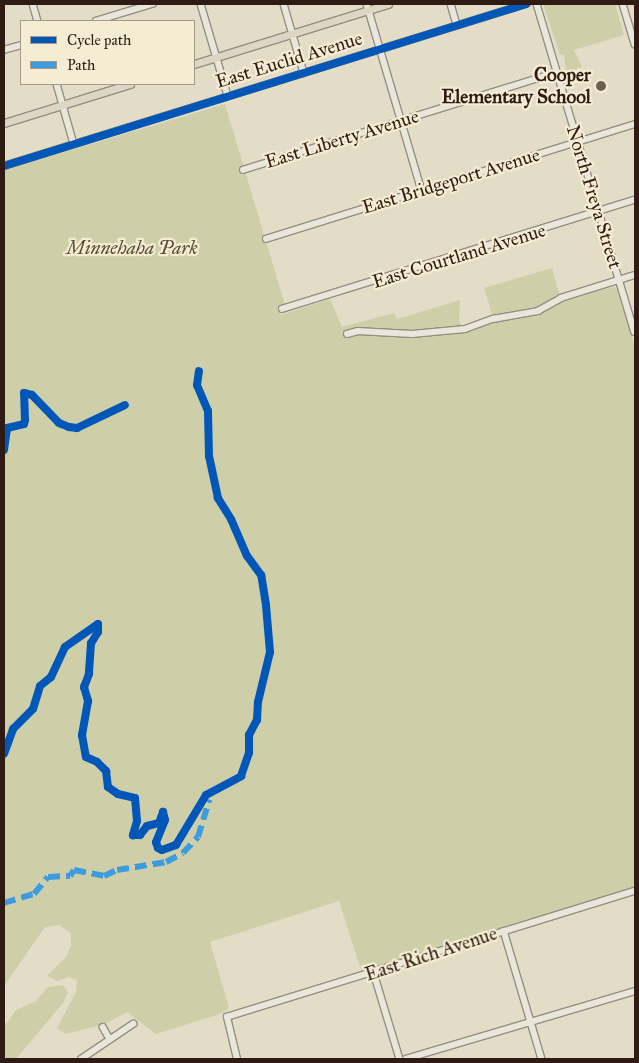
<!DOCTYPE html>
<html>
<head>
<meta charset="utf-8">
<style>
	body { margin:0 }
	#map { position:relative; width:639px; height:1063px; overflow:hidden; background:#e3ddc7; font-family:"IM FELL Great Primer",serif }
	div>[style] { position:absolute }
	[style*='--x'] { left:calc(var(--x)*1px); top:calc(var(--y)*1px); width:calc(var(--w)*1px); rotate:calc(var(--a)*1deg) }
	.green>* { inset:0; background:#cecfa8 }
	.roads { filter:drop-shadow(1px 0 #948e81) drop-shadow(-1px 0 #948e81) drop-shadow(0 1px #948e81) drop-shadow(0 -1px #948e81) }
	.minor>* { height:5.5px; margin:-2.75px; padding:0 2.75px; transform-origin:2.75px; border-radius:2.75px; background:#e9e6db }
	.major>* { height:7px; margin:-3.5px; padding:0 3.5px; transform-origin:3.5px; border-radius:3.5px; background:#ddd6c5 }
	.quiet>* { height:6px; margin-top:-3px; transform-origin:0; background:repeating-linear-gradient(90deg,#3d9bde 0 12px,transparent 0 18px) }
	.cycleway>* { height:8px; margin:-4px; padding:0 4px; transform-origin:4px; border-radius:4px; background:#0057b8 }
	.dots>* { width:14px; height:14px; translate:-50% -50%; box-sizing:border-box; border:2px solid #f5edd3; border-radius:50% }
	span { translate:-50% -50%; white-space:nowrap; text-align:center; line-height:1.15; -webkit-text-stroke:4.5px #f5edd3; paint-order:stroke }
	.street-label { font-size:19px; color:#2f1b13 }
	.poi-label { font-size:19px; color:#2f1b13; font-weight:700 }
	.right { translate:-100% -50%; text-align:right }
	.park-label { font-size:19px; color:#594d38; font-style:italic }
	.frame { position:absolute; inset:0; border:5px solid #2f1b13; pointer-events:none }
	.legend { position:absolute; left:20px; top:20px; width:175px; height:65px; box-sizing:border-box; background:#f5edd3; border:1px solid #a69986; margin:0; padding:6px 9px; list-style:none; font-size:15px; color:#2f1b13 }
	.legend li { display:flex; align-items:center; gap:10px; height:25px }
	.legend b { width:25px; border:1px solid #a69986 }
</style>
</head>
<body>
<div id="map">
	<div class="green">
		<div style="clip-path:polygon(543px 4px,615px 4px,624px 35px,574px 50px,582px 67px,566px 72px,564px 54px,560px 55px)"></div>
		<div style="clip-path:polygon(225px 104px,285px 305px,278px 308px,281px 315px,330px 299px,342px 327px,394px 313px,397px 319px,460px 300px,459px 322px,463px 327px,493px 317px,484px 288px,552px 268px,561px 300px,614px 287px,619px 290px,635px 347px,635px 888px,362px 973px,339px 901px,210px 942px,229px 1008px,220px 1014px,156px 1034px,127px 1012px,105px 1024px,65px 1034px,57px 1028px,76px 992px,77px 980px,69px 977px,57px 981px,47px 976px,66px 957px,71px 945px,71px 933px,59px 925px,45px 927px,4px 986px,4px 170px)"></div>
		<div style="clip-path:polygon(63px 985px,68px 993px,63px 1003px,16px 1059px,4px 1059px,4px 1027px,16px 1010px,36px 1001px,48px 987px)"></div>
	</div>
	<div class="roads">
		<div class="minor">
			<div style="--x:33;--y:4;--w:18;--a:74"></div>
			<div style="--x:201;--y:4;--w:96;--a:73.6"></div>
			<div style="--x:284;--y:4;--w:72;--a:73.8"></div>
			<div style="--x:367;--y:4;--w:195;--a:73.6"></div>
			<div style="--x:451;--y:4;--w:22;--a:74"></div>
			<div style="--x:537;--y:4;--w:342;--a:73.4"></div>
			<div style="--x:623;--y:4;--w:42;--a:73.3"></div>
			<div style="--x:96;--y:21;--w:59;--a:-16.9"></div>
			<div style="--x:4;--y:50;--w:18;--a:-16"></div>
			<div style="--x:57;--y:84;--w:62;--a:74.2"></div>
			<div style="--x:4;--y:166;--w:547;--a:-17.24"></div>
			<div style="--x:243;--y:170;--w:329;--a:-17.3"></div>
			<div style="--x:266;--y:239;--w:387;--a:-17.3"></div>
			<div style="--x:282;--y:309;--w:369;--a:-17.2"></div>
			<div style="--x:347;--y:334;--w:11;--a:-15"></div>
			<div style="--x:358;--y:331;--w:54;--a:3.2"></div>
			<div style="--x:412;--y:334;--w:53;--a:-5.4"></div>
			<div style="--x:465;--y:329;--w:30;--a:-20"></div>
			<div style="--x:493;--y:319;--w:46;--a:-10.1"></div>
			<div style="--x:538;--y:311;--w:26;--a:-29"></div>
			<div style="--x:561;--y:298;--w:77;--a:-17.3"></div>
			<div style="--x:504;--y:931;--w:134;--a:73.5"></div>
			<div style="--x:374;--y:973;--w:90;--a:73.2"></div>
			<div style="--x:103;--y:1027;--w:14;--a:60"></div>
			<div style="--x:81;--y:1059;--w:63;--a:-33.9"></div>
			<div style="--x:237;--y:1059;--w:43;--a:-103.4"></div>
			<div style="--x:227;--y:1017;--w:427;--a:-17.2"></div>
			<div style="--x:406;--y:1059;--w:239;--a:-16.5"></div>
		</div>
		<div class="major">
			<div style="--x:194;--y:64;--w:203;--a:-17.2"></div>
			<div style="--x:4;--y:123;--w:132;--a:-17.2"></div>
		</div>
	</div>
	<div class="quiet">
		<div style="--x:4;--y:903;--w:31;--a:-17"></div>
		<div style="--x:34;--y:894;--w:22;--a:-51"></div>
		<div style="--x:48;--y:877;--w:22;--a:-3"></div>
		<div style="--x:70;--y:876;--w:7;--a:-56"></div>
		<div style="--x:74;--y:870;--w:31;--a:11"></div>
		<div style="--x:104;--y:876;--w:14;--a:-25"></div>
		<div style="--x:117;--y:870;--w:50;--a:-9.3"></div>
		<div style="--x:166;--y:862;--w:19;--a:-28"></div>
		<div style="--x:183;--y:853;--w:22;--a:-47"></div>
		<div style="--x:198;--y:837;--w:39;--a:-73"></div>
	</div>
	<div class="cycleway">
		<div style="--x:4;--y:166;--w:547;--a:-17.24"></div>
		<div style="--x:4;--y:450;--w:22;--a:-82"></div>
		<div style="--x:7;--y:428;--w:17;--a:-13"></div>
		<div style="--x:24;--y:424;--w:4;--a:-76"></div>
		<div style="--x:25;--y:420;--w:27;--a:-92"></div>
		<div style="--x:24;--y:393;--w:8;--a:14"></div>
		<div style="--x:32;--y:395;--w:39;--a:46"></div>
		<div style="--x:59;--y:423;--w:11;--a:22"></div>
		<div style="--x:69;--y:427;--w:8;--a:7"></div>
		<div style="--x:77;--y:428;--w:53;--a:-25.6"></div>
		<div style="--x:4;--y:754;--w:27;--a:-70"></div>
		<div style="--x:13;--y:729;--w:28;--a:-45"></div>
		<div style="--x:33;--y:709;--w:24;--a:-73"></div>
		<div style="--x:40;--y:686;--w:14;--a:-39"></div>
		<div style="--x:51;--y:677;--w:33;--a:-65"></div>
		<div style="--x:65;--y:647;--w:40;--a:-34.9"></div>
		<div style="--x:98;--y:624;--w:8;--a:90"></div>
		<div style="--x:98;--y:632;--w:13;--a:122"></div>
		<div style="--x:91;--y:643;--w:31;--a:94"></div>
		<div style="--x:89;--y:674;--w:14;--a:111"></div>
		<div style="--x:84;--y:687;--w:15;--a:74"></div>
		<div style="--x:88;--y:701;--w:35;--a:100"></div>
		<div style="--x:82;--y:735;--w:22;--a:80"></div>
		<div style="--x:86;--y:757;--w:12;--a:24"></div>
		<div style="--x:97;--y:762;--w:13;--a:45"></div>
		<div style="--x:106;--y:771;--w:16;--a:83"></div>
		<div style="--x:108;--y:787;--w:12;--a:35"></div>
		<div style="--x:118;--y:794;--w:17;--a:13"></div>
		<div style="--x:135;--y:798;--w:23;--a:85"></div>
		<div style="--x:137;--y:821;--w:15;--a:106"></div>
		<div style="--x:133;--y:835;--w:7;--a:0"></div>
		<div style="--x:140;--y:835;--w:11;--a:-52"></div>
		<div style="--x:147;--y:826;--w:12;--a:-14"></div>
		<div style="--x:159;--y:823;--w:12;--a:-70"></div>
		<div style="--x:163;--y:812;--w:8;--a:76"></div>
		<div style="--x:165;--y:820;--w:24;--a:112"></div>
		<div style="--x:156;--y:842;--w:6;--a:72"></div>
		<div style="--x:158;--y:848;--w:4;--a:27"></div>
		<div style="--x:162;--y:850;--w:15;--a:-20"></div>
		<div style="--x:176;--y:845;--w:58;--a:-59"></div>
		<div style="--x:206;--y:795;--w:40;--a:-28"></div>
		<div style="--x:241;--y:776;--w:24;--a:-71"></div>
		<div style="--x:249;--y:753;--w:18;--a:-90"></div>
		<div style="--x:249;--y:735;--w:17;--a:-62"></div>
		<div style="--x:257;--y:720;--w:18;--a:-87"></div>
		<div style="--x:258;--y:702;--w:51;--a:-76.5"></div>
		<div style="--x:270;--y:652;--w:47;--a:-94.9"></div>
		<div style="--x:266;--y:605;--w:30;--a:-99"></div>
		<div style="--x:261;--y:575;--w:24;--a:-126"></div>
		<div style="--x:247;--y:556;--w:40;--a:-113.4"></div>
		<div style="--x:231;--y:519;--w:25;--a:-122"></div>
		<div style="--x:218;--y:498;--w:43;--a:-102.1"></div>
		<div style="--x:209;--y:456;--w:45;--a:-91.3"></div>
		<div style="--x:208;--y:411;--w:28;--a:-113"></div>
		<div style="--x:197;--y:385;--w:14;--a:-82"></div>
	</div>
	<div class="dots">
		<div style="left:601px;top:86px;background:#6e5f52"></div>
	</div>
	<div class="street-label">
		<span style="left:289px;top:60px;rotate:-17deg">East Euclid Avenue</span>
		<span style="left:342px;top:139px;rotate:-17deg">East Liberty Avenue</span>
		<span style="left:451px;top:181px;rotate:-17deg">East Bridgeport Avenue</span>
		<span style="left:594px;top:197px;rotate:73deg">North Freya Street</span>
		<span style="left:459px;top:256px;rotate:-17deg">East Courtland Avenue</span>
		<span style="left:431px;top:954px;rotate:-18deg">East Rich Avenue</span>
	</div>
	<div class="poi-label">
		<span class="right" style="left:591px;top:86px">Cooper<br>Elementary School</span>
	</div>
	<div class="park-label">
		<span style="left:132px;top:248px">Minnehaha Park</span>
	</div>
	<div class="frame"></div>
	<ul class="legend">
	<li><b style="height:6px;background:#0057b8"></b>Cycle path</li>
	<li><b style="height:6px;background:#3d9bde"></b>Path</li>
	</ul>
</div>
</body>
</html>
